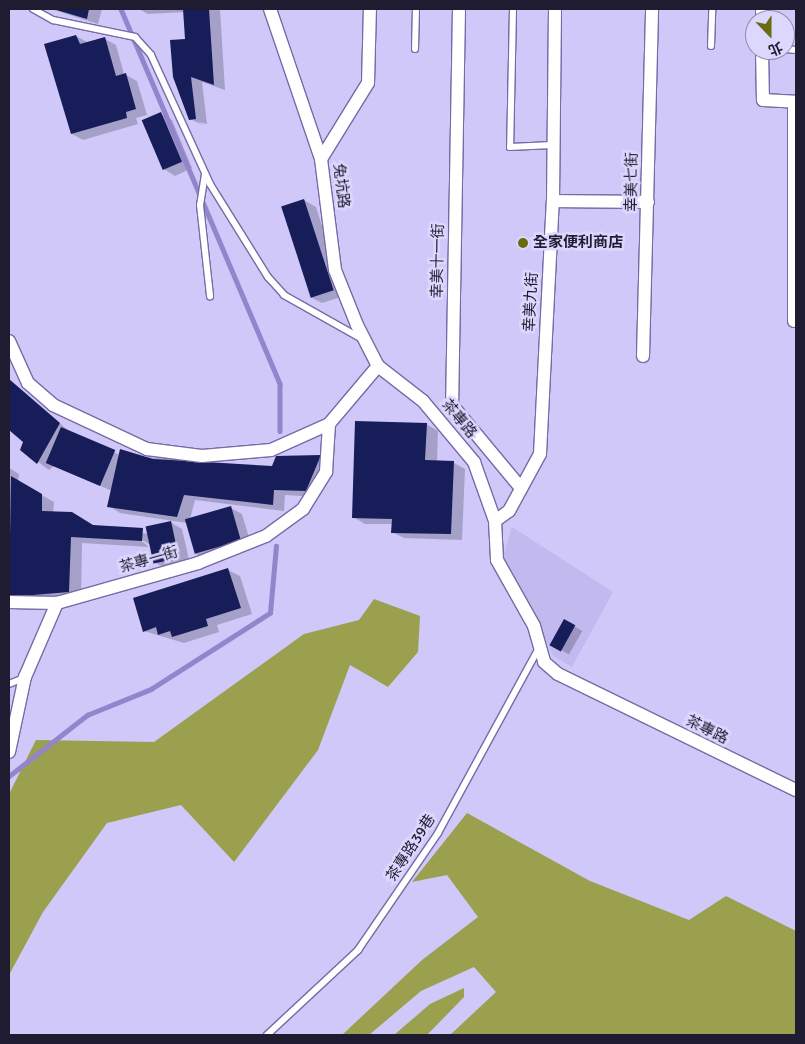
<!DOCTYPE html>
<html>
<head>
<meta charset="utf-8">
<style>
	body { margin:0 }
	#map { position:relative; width:805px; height:1044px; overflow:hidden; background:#cfc8f9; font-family:Signika,"Noto Sans TC",sans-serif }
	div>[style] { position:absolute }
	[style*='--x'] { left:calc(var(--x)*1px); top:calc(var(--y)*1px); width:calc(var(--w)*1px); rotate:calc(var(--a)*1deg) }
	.built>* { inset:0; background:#c2b9ef }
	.forest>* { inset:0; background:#9ba04f }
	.shadow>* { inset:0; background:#0003; transform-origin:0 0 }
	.stream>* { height:4.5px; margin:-2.25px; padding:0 2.25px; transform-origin:2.25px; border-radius:2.25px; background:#9285cc }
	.building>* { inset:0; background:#161d58; transform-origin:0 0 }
	.roads { filter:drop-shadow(1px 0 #766ba4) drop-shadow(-1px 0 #766ba4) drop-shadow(0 1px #766ba4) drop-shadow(0 -1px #766ba4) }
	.service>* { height:6px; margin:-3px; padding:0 3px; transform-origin:3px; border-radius:3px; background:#fff }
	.minor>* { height:12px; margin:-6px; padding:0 6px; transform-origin:6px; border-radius:6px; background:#fff }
	.dots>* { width:14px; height:14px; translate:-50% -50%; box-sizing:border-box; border:2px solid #dcd7fd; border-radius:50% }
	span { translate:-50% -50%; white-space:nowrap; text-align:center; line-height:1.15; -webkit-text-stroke:5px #dcd7fd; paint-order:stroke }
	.street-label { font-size:15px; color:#1f1b31 }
	.poi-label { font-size:15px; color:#1f1b31; font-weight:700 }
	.left { translate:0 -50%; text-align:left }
	.frame { position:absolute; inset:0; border:10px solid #1f1b31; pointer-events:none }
	.north { position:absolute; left:745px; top:10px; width:50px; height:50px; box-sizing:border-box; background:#dcd7fd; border:1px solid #908cab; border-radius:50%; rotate:158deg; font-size:14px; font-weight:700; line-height:20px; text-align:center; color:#1f1b31 }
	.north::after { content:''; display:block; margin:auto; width:18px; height:22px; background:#696d10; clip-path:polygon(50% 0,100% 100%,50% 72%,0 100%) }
</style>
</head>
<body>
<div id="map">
	<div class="built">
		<div style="clip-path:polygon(512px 527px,613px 592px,572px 667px,553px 656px,528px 600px,508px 571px,503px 557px)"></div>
	</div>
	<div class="forest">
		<div style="clip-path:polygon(374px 599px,420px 616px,418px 652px,388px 687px,350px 665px,318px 750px,234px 862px,181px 805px,107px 823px,43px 912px,9px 975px,9px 794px,36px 740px,154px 742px,304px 634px,359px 620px)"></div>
		<div style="clip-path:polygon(467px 813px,590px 881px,689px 920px,726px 896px,796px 931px,796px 1035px,450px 1035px,496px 992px,474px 967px,421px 991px,369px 1035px,342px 1035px,422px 960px,478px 917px,447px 875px,412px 882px)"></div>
		<div style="clip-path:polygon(464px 988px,464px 997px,427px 1035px,394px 1035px,430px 1004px)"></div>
	</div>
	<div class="shadow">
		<div style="clip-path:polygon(51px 9px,102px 9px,98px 24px)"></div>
		<div style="clip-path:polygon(139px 9px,220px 9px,225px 90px,202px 82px,207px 124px,198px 122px,205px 126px,190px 119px,185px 12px,148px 14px)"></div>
		<div style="clip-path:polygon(76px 36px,89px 43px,105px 39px,116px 45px,124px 74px,137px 81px,147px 115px,136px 118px,138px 124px,83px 140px,72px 134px)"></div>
		<div style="clip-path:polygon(161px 114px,172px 120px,192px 168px,175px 176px,164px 169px)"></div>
		<div style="clip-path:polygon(304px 200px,316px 207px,344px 296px,322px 303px,310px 297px,283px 207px)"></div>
		<div style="clip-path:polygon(9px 380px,70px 432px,120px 455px,273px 467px,276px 458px,321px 457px,332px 463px,318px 497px,285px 495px,284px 511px,195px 500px,190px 519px,231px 508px,242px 514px,252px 548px,207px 560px,196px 554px,187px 523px,120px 513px,109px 506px,112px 491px,54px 466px,49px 470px,22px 450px,24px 442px,9px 428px)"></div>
		<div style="clip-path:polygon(426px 424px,438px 431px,437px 462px,454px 463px,465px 469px,462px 540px,404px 538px,392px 532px,393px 524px,365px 524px,353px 517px)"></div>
		<div style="clip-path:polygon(9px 468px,19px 474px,18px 482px,54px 502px,53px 513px,93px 526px,149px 534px,170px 522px,182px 529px,190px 564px,168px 570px,156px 563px,152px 546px,137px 537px,149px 547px,82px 543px,81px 598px,21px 603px,9px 558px)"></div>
		<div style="clip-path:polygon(228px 570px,240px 576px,252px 614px,217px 625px,219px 632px,184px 643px,144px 631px)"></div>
		<div style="left:565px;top:621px;width:20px;height:27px;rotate:30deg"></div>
	</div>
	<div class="stream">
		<div style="--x:121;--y:9;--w:407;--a:67"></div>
		<div style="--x:280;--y:384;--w:47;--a:90"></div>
		<div style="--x:9;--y:776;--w:99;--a:-38"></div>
		<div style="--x:87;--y:715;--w:69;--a:-22.1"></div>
		<div style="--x:151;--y:689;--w:141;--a:-32.6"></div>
		<div style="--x:270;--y:613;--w:67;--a:-84.9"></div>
	</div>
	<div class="building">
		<div style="clip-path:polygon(53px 9px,89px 9px,87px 19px)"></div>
		<div style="clip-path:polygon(183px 9px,209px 9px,214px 85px,191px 77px,196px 119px,189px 120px,173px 77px,170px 40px,185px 39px)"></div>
		<div style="clip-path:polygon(76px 35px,80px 44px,105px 37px,116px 76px,126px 73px,136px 109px,126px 112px,127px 118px,71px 134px,44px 44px)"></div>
		<div style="left:161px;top:112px;width:54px;height:21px;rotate:67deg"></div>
		<div style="left:304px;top:199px;width:96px;height:24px;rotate:72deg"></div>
		<div style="clip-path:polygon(9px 379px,60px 423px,37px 464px,20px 450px,23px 442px,9px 430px)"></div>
		<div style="clip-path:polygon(355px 421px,427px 423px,425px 460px,454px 461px,451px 534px,391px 533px,392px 519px,352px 518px)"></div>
		<div style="left:61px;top:427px;width:59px;height:39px;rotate:23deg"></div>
		<div style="clip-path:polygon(120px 449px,153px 459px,272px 466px,276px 456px,321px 455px,306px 491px,274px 490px,273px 505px,184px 495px,177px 517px,107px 507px)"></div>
		<div style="clip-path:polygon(11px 476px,42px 494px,42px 511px,72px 512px,93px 525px,143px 528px,142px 541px,71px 537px,69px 592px,9px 597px)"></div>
		<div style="left:231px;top:506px;width:36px;height:48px;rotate:74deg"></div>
		<div style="left:171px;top:521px;width:38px;height:26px;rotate:78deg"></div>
		<div style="clip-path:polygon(228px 568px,241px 608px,206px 619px,208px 626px,172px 637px,170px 631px,158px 635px,156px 627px,143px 632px,133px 598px)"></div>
		<div style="left:564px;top:619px;width:13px;height:30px;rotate:29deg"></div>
	</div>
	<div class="roads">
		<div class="service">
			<div style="--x:33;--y:9;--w:23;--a:29"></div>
			<div style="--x:53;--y:20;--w:84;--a:11.7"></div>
			<div style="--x:135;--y:37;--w:24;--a:48"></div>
			<div style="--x:151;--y:55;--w:142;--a:65.4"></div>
			<div style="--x:210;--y:184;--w:110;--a:58.1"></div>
			<div style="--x:268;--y:277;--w:24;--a:48"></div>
			<div style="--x:284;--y:295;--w:90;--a:29.4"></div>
			<div style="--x:513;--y:9;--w:138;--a:91.2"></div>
			<div style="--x:510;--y:147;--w:42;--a:-2.7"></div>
			<div style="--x:711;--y:46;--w:37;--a:-88"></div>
			<div style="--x:415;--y:49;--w:40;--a:-88.6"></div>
			<div style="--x:785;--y:49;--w:11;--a:5"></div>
			<div style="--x:205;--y:174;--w:31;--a:99"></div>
			<div style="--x:200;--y:205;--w:92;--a:83.7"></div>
			<div style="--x:9;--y:684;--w:16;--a:-22"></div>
			<div style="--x:267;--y:1035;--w:125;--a:-43"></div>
			<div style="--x:358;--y:950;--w:142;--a:-55.6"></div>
			<div style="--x:438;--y:833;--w:211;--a:-61.4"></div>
		</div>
		<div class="minor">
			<div style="--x:270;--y:9;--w:158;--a:71.2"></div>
			<div style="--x:321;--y:159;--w:112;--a:82.8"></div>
			<div style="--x:335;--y:270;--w:59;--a:68.2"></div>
			<div style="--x:357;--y:325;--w:46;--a:62.9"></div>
			<div style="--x:378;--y:366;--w:57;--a:37.9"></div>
			<div style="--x:423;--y:401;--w:80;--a:50.1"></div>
			<div style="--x:474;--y:462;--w:63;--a:70.4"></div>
			<div style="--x:495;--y:521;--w:39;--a:87"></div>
			<div style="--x:497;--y:560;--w:76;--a:60.7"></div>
			<div style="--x:534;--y:626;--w:37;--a:74"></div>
			<div style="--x:544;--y:662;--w:18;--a:41"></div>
			<div style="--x:558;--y:674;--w:265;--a:26"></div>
			<div style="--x:459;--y:9;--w:396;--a:91"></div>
			<div style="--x:452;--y:405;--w:108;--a:50.3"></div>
			<div style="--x:762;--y:9;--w:11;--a:90"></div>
			<div style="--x:762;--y:50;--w:50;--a:88.9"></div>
			<div style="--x:763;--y:100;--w:33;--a:3"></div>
			<div style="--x:794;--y:102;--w:219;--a:90"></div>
			<div style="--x:321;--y:159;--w:89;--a:-58.3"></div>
			<div style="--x:368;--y:83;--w:74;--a:-88.5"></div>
			<div style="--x:553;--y:201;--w:95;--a:0.6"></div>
			<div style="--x:9;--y:341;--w:46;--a:65.7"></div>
			<div style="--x:28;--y:383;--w:33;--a:41"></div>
			<div style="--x:53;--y:405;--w:104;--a:25.1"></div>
			<div style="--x:147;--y:449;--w:55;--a:7.3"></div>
			<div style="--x:202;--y:456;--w:69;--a:-5"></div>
			<div style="--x:271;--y:450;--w:64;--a:-24.1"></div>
			<div style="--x:329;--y:424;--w:76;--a:-49.8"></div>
			<div style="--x:643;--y:356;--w:347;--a:-88.5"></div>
			<div style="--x:495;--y:521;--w:17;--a:-36"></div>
			<div style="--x:509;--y:511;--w:65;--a:-61.5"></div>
			<div style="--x:540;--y:454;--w:253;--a:-87.1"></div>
			<div style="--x:553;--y:201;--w:192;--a:-89.4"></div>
			<div style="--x:9;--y:602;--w:48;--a:1.2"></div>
			<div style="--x:57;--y:603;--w:147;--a:-15.8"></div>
			<div style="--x:198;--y:563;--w:73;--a:-21.7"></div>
			<div style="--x:266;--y:536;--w:46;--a:-36.1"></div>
			<div style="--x:303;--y:509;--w:44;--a:-58.1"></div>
			<div style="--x:326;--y:472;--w:48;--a:-86.4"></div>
			<div style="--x:9;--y:752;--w:77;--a:-78"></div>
			<div style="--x:25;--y:677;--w:81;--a:-66.6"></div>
		</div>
	</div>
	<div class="dots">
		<div style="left:523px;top:243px;background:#696d10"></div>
	</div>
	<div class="street-label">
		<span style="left:632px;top:182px;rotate:-89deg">幸美七街</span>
		<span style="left:341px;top:186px;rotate:83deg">兔坑路</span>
		<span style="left:438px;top:261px;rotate:-89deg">幸美十一街</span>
		<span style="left:531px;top:302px;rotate:-87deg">幸美九街</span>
		<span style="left:459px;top:419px;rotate:50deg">茶專路</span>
		<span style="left:149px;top:560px;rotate:-16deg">茶專一街</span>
		<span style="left:707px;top:730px;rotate:26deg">茶專路</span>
		<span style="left:411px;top:848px;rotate:-57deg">茶專路39巷</span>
	</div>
	<div class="poi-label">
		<span class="left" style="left:533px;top:243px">全家便利商店</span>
	</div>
	<div class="frame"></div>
	<div class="north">北</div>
</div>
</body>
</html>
